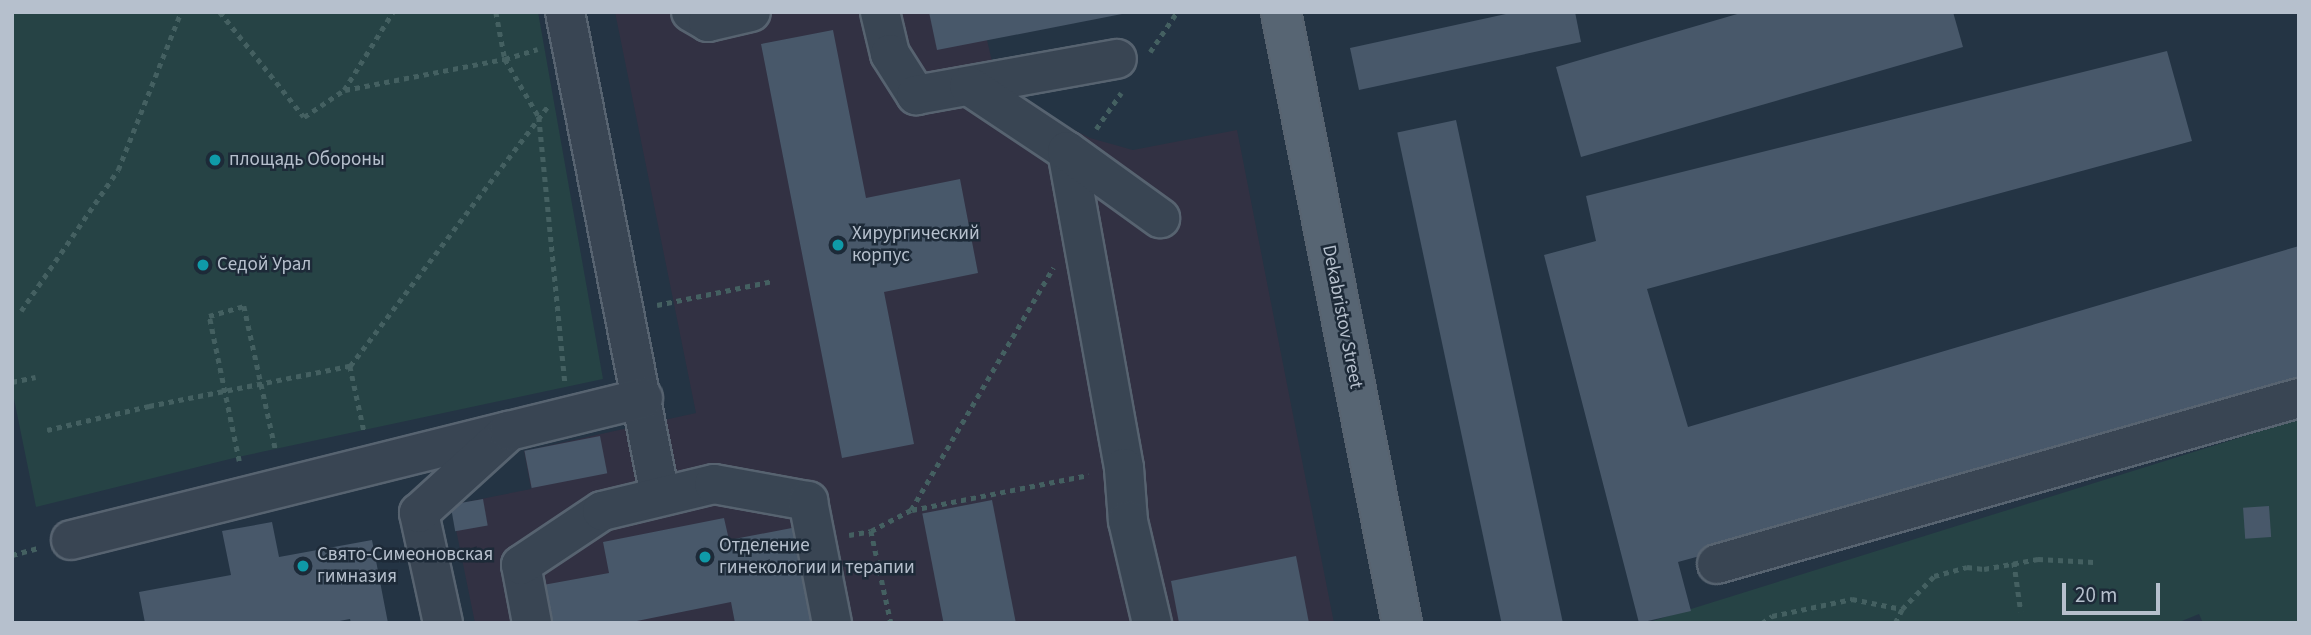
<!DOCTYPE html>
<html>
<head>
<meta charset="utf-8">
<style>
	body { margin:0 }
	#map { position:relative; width:2311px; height:635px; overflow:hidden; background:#243444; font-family:"Source Sans 3",sans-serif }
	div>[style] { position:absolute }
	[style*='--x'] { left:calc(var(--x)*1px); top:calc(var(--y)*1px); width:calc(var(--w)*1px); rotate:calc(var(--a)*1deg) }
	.medical>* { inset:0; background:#323143 }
	.green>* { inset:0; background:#264345 }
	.building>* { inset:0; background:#48586a; transform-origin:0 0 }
	.path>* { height:4.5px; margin-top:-2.25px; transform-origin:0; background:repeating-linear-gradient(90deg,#446061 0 5px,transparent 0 10px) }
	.roads { filter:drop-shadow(2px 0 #576370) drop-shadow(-2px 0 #576370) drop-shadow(0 2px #576370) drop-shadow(0 -2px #576370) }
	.minor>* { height:38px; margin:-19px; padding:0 19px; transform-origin:19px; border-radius:19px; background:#394553 }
	.major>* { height:38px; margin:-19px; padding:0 19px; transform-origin:19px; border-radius:19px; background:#576573 }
	.dots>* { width:19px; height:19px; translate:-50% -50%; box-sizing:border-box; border:4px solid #1d2a38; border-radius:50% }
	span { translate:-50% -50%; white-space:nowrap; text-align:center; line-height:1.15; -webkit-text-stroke:5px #1d2a38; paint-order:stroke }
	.poi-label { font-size:19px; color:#b6c0cd }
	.left { translate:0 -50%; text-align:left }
	.street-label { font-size:19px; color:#b6c0cd }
	.frame { position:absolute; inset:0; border:14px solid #b6c0cd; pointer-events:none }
	.scale { position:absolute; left:2062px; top:583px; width:98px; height:32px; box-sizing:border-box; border:4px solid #b6c0cd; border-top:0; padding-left:9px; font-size:21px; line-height:24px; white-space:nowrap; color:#b6c0cd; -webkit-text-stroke:5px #1d2a38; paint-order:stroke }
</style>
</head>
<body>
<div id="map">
	<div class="medical">
		<div style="clip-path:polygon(615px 12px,1128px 12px,987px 40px,999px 91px,1090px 138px,1133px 150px,1237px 130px,1334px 623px,475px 623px,451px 505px,531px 489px,524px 451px,696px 413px)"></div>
	</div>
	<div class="green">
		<div style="clip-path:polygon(12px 12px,538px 12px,603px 379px,238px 457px,36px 507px,12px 389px)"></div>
		<div style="clip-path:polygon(2299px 419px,2299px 623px,2203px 623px,2199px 614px,2177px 623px,1646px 623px)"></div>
	</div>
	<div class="building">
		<div style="clip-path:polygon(929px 12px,1122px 12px,1122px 14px,937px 50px)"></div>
		<div style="clip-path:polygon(1515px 12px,1575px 12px,1581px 42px,1359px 90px,1350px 48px)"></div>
		<div style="clip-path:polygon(1744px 12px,1953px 12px,1963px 47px,1581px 157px,1556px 67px)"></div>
		<div style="clip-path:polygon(833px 30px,866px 198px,960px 179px,978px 273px,884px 292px,914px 444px,842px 458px,761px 44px)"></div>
		<div style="clip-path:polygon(2167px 51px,2192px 141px,1647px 289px,1688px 427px,2299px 246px,2299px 391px,1678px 562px,1691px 611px,1639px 623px,1544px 255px,1596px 241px,1586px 196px)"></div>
		<div style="left:1456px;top:120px;width:515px;height:60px;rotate:78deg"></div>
		<div style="left:600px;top:436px;width:38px;height:77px;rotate:79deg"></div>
		<div style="left:483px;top:499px;width:27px;height:33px;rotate:80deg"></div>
		<div style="left:992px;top:500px;width:125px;height:71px;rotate:79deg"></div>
		<div style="left:2269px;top:506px;width:31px;height:26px;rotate:86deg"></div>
		<div style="clip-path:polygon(724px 518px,729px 540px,797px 527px,816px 623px,735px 623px,731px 602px,627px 623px,550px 623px,543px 585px,609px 573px,603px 542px)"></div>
		<div style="clip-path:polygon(272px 522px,279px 557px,372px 540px,388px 623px,351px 623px,350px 619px,329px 623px,145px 623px,139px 592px,231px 575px,222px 531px)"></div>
		<div style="clip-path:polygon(1296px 556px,1309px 623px,1179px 623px,1171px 581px)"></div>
	</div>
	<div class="path">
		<div style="--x:220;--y:12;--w:134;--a:51.3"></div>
		<div style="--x:304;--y:117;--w:48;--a:-34"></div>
		<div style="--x:344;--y:90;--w:92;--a:-57.9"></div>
		<div style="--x:496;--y:12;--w:48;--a:79.2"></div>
		<div style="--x:505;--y:59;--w:67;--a:59.6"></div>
		<div style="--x:539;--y:117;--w:266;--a:84.4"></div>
		<div style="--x:1150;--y:52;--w:48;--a:-56"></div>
		<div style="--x:345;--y:90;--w:163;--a:-11"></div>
		<div style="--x:505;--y:59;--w:34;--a:-17"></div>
		<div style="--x:1096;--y:129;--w:44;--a:-55.2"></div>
		<div style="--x:657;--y:305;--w:118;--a:-11.7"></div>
		<div style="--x:21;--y:311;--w:171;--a:-55.5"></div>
		<div style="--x:118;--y:170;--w:170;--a:-68.3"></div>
		<div style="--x:350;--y:366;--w:327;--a:-52.7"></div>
		<div style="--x:12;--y:382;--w:24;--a:-12"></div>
		<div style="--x:47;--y:430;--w:105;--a:-13.2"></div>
		<div style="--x:149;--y:406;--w:205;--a:-11.3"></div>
		<div style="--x:350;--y:366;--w:66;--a:77.8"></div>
		<div style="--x:239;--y:461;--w:148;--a:-101.7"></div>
		<div style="--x:209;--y:316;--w:36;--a:-16"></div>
		<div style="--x:244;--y:306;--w:149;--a:77.6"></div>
		<div style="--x:912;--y:510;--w:180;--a:-11.2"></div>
		<div style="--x:871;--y:531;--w:94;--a:77.7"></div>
		<div style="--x:849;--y:535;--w:22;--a:-10"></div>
		<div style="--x:871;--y:531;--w:45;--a:-27.7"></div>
		<div style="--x:911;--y:510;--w:281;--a:-59.6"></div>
		<div style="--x:12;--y:555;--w:28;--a:-15"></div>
		<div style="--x:2014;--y:562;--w:50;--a:82"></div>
		<div style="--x:1762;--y:623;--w:12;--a:-35"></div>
		<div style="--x:1772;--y:616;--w:82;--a:-12"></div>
		<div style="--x:1852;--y:599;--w:51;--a:11.3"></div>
		<div style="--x:1895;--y:623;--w:16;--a:-63"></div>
		<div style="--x:1902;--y:609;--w:46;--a:-45.9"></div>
		<div style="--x:1934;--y:576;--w:34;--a:-15"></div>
		<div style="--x:1967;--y:567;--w:17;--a:7"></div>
		<div style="--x:1984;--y:569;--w:55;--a:-10.5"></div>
		<div style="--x:2038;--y:559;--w:56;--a:3.1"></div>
	</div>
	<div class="roads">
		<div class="minor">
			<div style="--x:565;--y:12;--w:493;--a:78.9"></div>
			<div style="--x:691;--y:12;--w:20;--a:30"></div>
			<div style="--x:708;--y:22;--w:44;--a:-13.1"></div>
			<div style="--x:880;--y:12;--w:43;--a:76.6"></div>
			<div style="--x:890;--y:54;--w:49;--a:57.6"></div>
			<div style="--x:916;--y:95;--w:204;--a:-10.2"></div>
			<div style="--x:969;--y:86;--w:118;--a:33.6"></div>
			<div style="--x:1067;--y:151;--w:322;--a:79.8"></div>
			<div style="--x:1124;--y:468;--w:53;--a:85.7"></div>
			<div style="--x:1128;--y:521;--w:105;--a:76.8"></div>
			<div style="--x:1067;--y:151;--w:115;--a:35.8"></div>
			<div style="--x:71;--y:540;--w:451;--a:-14"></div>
			<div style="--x:1717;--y:564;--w:605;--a:-15.92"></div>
			<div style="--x:443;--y:623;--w:113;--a:-102.3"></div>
			<div style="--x:419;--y:513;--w:122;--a:-42.3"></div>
			<div style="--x:509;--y:431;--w:138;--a:-13.8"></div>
			<div style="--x:532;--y:623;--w:59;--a:-100.7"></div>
			<div style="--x:521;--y:565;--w:97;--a:-33.7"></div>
			<div style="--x:602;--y:511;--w:115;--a:-13.6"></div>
			<div style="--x:714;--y:484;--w:96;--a:10.3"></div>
			<div style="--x:808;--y:501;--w:124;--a:78.9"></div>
		</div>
		<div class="major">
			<div style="--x:1281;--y:12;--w:623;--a:78.8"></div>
		</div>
	</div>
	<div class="dots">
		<div style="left:215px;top:160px;background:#0f9aa8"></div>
		<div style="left:838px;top:245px;background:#0f9aa8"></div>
		<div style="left:203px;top:265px;background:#0f9aa8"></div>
		<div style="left:705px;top:557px;background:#0f9aa8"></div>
		<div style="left:303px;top:566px;background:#0f9aa8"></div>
	</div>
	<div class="poi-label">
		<span class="left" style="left:229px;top:160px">площадь Обороны</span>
		<span class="left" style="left:852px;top:245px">Хирургический<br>корпус</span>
		<span class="left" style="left:217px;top:265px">Седой Урал</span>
		<span class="left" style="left:719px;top:557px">Отделение<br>гинекологии и терапии</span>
		<span class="left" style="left:317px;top:566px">Свято-Симеоновская<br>гимназия</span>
	</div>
	<div class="street-label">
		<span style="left:1342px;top:317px;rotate:79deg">Dekabristov Street</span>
	</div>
	<div class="frame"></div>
	<div class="scale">20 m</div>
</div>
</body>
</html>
